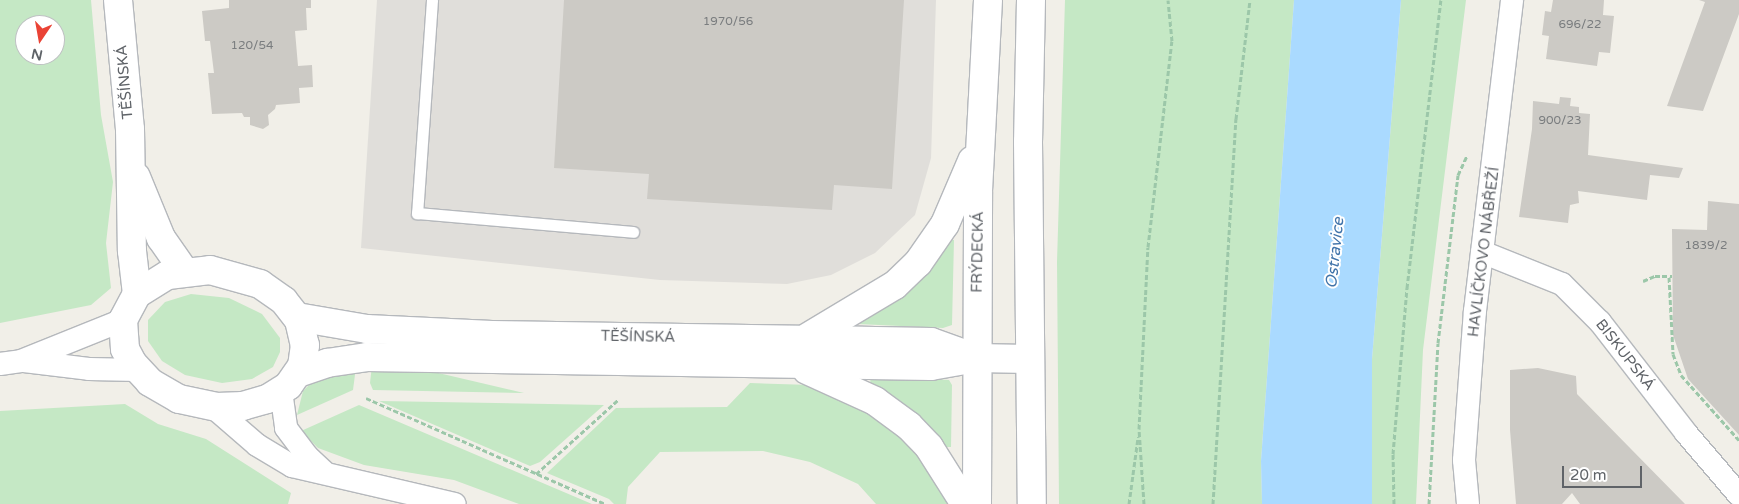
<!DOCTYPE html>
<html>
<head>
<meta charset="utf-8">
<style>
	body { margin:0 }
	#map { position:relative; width:1739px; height:504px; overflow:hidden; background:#f1efe8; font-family:"Varela Round",sans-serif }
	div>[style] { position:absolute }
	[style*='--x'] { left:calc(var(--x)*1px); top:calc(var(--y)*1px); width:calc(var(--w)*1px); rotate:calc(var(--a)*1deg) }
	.industrial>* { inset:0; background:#e0deda }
	.green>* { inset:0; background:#c5e8c5 }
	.water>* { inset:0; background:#aadaff }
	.building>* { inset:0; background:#cccac5 }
	.path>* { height:3px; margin-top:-1.5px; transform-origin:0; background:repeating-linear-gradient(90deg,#9cc7a9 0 5px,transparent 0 7.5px) }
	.roads { filter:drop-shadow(1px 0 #b5b8bc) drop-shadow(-1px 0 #b5b8bc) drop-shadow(0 1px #b5b8bc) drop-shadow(0 -1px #b5b8bc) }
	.service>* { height:11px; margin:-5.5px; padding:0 5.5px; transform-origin:5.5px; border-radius:5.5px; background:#fff }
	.minor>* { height:22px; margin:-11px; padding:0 11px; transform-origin:11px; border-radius:11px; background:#fff }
	.secondary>* { height:28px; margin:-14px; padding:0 14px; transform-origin:14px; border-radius:14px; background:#fff }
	span { translate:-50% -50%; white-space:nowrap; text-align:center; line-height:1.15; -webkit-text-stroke:4px #fff; paint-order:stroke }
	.number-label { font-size:12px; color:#7a7d7f }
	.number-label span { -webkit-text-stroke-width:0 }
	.street-label { font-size:15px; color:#5f6368 }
	.water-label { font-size:16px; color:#4174aa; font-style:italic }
	.north { position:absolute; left:15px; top:15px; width:50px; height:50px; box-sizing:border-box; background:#fff; border:1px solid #bfc1c3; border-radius:50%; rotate:192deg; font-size:14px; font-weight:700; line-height:20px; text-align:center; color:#5f6368 }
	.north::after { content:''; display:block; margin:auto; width:18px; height:22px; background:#ea4335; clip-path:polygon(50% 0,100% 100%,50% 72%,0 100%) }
	.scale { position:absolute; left:1562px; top:466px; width:80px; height:22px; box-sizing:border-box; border:2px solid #5f6368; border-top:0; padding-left:6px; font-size:15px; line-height:18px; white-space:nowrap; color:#5f6368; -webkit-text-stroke:4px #fff; paint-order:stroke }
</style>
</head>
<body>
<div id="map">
	<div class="industrial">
		<div style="clip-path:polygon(377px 0,936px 0,931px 158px,915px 215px,875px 253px,831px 275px,787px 284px,660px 280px,361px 248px)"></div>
	</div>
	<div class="green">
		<div style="clip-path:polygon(evenodd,0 0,91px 0,101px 115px,113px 182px,106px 243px,111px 288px,91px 305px,0 323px,0 0,25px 25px,55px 25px,55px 55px,25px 55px,25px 25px)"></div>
		<div style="clip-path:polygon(1065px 0,1294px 0,1261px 461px,1262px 504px,1059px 504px,1057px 262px)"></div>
		<div style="clip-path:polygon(1401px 0,1466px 0,1423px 350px,1416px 504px,1372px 504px,1372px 359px)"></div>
		<div style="clip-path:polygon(949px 240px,954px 240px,952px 325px,943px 328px,858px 324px,895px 300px)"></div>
		<div style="clip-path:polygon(191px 294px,229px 298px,262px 314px,280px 338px,280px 352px,273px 367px,252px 379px,222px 383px,185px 375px,162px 361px,148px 341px,148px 320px,165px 302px)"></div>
		<div style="clip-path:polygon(400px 364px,524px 393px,373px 390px,370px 383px,372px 365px)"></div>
		<div style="clip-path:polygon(356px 367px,353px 390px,297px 415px,303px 391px,308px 386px,321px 375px)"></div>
		<div style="clip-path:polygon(871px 375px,949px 380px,952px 385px,951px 447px,946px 447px,870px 384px)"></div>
		<div style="clip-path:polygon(750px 383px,811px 385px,870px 410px,906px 441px,936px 477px,949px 504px,876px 504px,858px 484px,810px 462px,763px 451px,660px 452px,628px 487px,626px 504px,614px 504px,609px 499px,547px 473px,616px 408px,727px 407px)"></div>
		<div style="clip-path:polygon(379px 401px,604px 405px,540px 462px,530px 466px)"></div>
		<div style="clip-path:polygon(125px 404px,158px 424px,206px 439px,291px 493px,288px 504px,0 504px,0 411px)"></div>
		<div style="clip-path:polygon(359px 405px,592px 504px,519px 504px,454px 480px,364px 465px,318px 448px,301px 431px)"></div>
	</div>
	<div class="water">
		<div style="clip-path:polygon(1294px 0,1401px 0,1372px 359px,1372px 504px,1262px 504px,1261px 461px)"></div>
	</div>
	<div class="building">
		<div style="clip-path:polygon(229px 0,311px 0,311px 8px,306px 8px,307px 30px,295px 31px,298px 66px,312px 65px,313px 87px,299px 88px,300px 103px,276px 105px,275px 109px,268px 115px,269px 125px,263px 129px,250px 125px,250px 117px,244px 117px,242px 113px,212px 114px,208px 73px,214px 73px,210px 41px,205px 41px,202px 11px,229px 8px)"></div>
		<div style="clip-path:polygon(564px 0,904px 0,892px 189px,834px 185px,832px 210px,647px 199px,649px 174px,554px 168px)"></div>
		<div style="clip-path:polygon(1553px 0,1604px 0,1603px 15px,1614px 16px,1610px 53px,1599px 52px,1597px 66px,1546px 59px,1549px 36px,1542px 35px,1545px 11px,1551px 12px)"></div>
		<div style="clip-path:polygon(1699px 0,1739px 0,1739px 14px,1703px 111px,1667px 106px,1705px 2px)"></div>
		<div style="clip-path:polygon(1560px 97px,1571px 98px,1570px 106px,1579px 107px,1579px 113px,1590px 114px,1588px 155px,1683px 168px,1679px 178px,1650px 175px,1647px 200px,1578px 191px,1579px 203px,1570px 205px,1568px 223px,1519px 217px,1532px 129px,1533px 101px,1559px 104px)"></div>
		<div style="clip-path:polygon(1708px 201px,1739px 204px,1739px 435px,1688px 379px,1673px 335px,1672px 229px,1707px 230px)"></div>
		<div style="clip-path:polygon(1538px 368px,1576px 376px,1577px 394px,1685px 504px,1580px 504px,1572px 493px,1562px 504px,1516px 504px,1510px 430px,1510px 370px)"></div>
	</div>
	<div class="path">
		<div style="--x:1669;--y:277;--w:77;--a:87"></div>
		<div style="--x:1673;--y:354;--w:22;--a:69"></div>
		<div style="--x:1681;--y:375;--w:87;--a:48.3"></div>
		<div style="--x:1643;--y:281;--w:13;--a:-23"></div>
		<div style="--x:1655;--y:276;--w:17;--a:0"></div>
		<div style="--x:366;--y:398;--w:261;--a:23.9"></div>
		<div style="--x:536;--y:474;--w:112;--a:-42.1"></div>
		<div style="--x:1129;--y:504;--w:68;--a:-82.3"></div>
		<div style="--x:1144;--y:504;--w:75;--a:-93.8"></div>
		<div style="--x:1139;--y:429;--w:182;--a:-87.2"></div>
		<div style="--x:1148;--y:247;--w:207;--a:-83.4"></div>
		<div style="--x:1172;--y:41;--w:41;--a:-95.6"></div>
		<div style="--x:1213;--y:504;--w:386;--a:-86.6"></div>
		<div style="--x:1236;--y:119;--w:120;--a:-83.3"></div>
		<div style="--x:1394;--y:504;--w:50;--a:-91.1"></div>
		<div style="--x:1393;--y:454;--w:167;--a:-85.2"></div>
		<div style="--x:1407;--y:288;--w:290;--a:-83.3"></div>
		<div style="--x:1429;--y:504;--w:161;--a:-86.8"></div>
		<div style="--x:1438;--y:343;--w:169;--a:-83.2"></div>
		<div style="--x:1458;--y:175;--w:21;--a:-65"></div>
	</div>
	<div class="roads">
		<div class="service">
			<div style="--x:432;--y:0;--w:214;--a:94"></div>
			<div style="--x:417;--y:213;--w:217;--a:5"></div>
		</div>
		<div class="minor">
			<div style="--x:1482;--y:252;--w:86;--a:21.8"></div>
			<div style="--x:1562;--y:284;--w:54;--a:45"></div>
			<div style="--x:1600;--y:322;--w:140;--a:52.2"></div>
			<div style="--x:1686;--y:433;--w:82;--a:49.5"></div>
			<div style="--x:24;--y:361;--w:65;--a:7"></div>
			<div style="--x:89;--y:369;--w:49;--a:1.2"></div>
			<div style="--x:0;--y:364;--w:21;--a:-8"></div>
			<div style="--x:21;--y:361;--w:110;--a:-21.9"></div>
			<div style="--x:281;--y:391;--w:37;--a:82"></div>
			<div style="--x:286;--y:428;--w:34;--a:53"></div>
			<div style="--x:306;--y:455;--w:26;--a:43"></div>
			<div style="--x:213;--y:407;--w:58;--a:40.8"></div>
			<div style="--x:257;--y:445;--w:41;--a:31"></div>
			<div style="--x:292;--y:466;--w:167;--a:13.1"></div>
			<div style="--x:1468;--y:504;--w:44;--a:-95.2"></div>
			<div style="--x:1464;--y:460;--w:149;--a:-85.8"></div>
			<div style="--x:1475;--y:311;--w:313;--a:-83.2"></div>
		</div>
		<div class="secondary">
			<div style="--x:118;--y:0;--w:130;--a:84.7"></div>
			<div style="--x:130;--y:129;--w:122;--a:89.1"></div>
			<div style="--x:132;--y:251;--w:43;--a:83.4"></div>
			<div style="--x:1031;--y:0;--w:142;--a:91.2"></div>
			<div style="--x:1028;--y:142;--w:362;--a:89.4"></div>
			<div style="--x:136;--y:177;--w:66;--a:67.7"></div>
			<div style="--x:161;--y:238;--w:40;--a:55.1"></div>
			<div style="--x:210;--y:270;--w:52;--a:15.6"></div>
			<div style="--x:260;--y:284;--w:29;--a:35"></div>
			<div style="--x:284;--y:301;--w:24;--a:52"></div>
			<div style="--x:299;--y:320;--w:26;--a:77"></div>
			<div style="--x:305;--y:345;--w:21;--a:98"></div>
			<div style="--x:302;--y:366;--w:24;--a:125"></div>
			<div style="--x:288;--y:386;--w:25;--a:148"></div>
			<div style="--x:267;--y:399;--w:25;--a:164"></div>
			<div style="--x:243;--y:406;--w:26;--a:178"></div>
			<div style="--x:217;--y:407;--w:39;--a:-168"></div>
			<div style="--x:179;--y:399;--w:34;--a:-150"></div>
			<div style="--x:150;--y:382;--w:25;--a:-133"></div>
			<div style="--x:133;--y:364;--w:17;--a:-118"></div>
			<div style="--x:125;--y:349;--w:29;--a:-94"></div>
			<div style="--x:123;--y:320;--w:30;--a:-62"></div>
			<div style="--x:137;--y:294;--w:36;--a:-32"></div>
			<div style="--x:168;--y:275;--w:42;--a:-6.8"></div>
			<div style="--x:297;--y:317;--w:71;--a:9.7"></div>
			<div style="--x:367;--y:329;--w:125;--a:2.7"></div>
			<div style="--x:492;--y:335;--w:439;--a:0.9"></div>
			<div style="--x:931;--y:342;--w:48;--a:19.6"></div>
			<div style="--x:808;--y:337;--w:101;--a:-30.9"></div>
			<div style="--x:895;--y:285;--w:32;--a:-44"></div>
			<div style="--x:918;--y:263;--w:47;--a:-55.3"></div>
			<div style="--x:945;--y:224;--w:69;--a:-66.8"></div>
			<div style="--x:807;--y:370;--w:75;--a:24.5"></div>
			<div style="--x:875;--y:401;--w:42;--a:36.3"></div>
			<div style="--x:909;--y:426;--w:29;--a:46"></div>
			<div style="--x:929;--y:447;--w:67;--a:57.7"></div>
			<div style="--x:298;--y:373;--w:31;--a:-19"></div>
			<div style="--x:327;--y:363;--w:40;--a:-8.5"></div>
			<div style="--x:367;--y:357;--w:564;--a:0.91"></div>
			<div style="--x:931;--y:366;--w:46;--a:-10.1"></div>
			<div style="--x:976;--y:358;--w:53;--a:1.1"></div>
			<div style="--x:977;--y:504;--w:313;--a:-89.8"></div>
			<div style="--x:978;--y:191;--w:191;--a:-87"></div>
		</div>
	</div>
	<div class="number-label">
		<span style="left:728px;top:22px">1970/56</span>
		<span style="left:1580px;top:25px">696/22</span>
		<span style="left:252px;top:46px">120/54</span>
		<span style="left:1560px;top:121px">900/23</span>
		<span style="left:1706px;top:246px">1839/2</span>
	</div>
	<div class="street-label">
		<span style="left:125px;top:82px;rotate:-95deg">TĚŠÍNSKÁ</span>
		<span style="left:978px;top:252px;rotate:-89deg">FRÝDECKÁ</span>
		<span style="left:1484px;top:252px;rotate:-83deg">HAVLÍČKOVO NÁBŘEŽÍ</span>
		<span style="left:638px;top:337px;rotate:1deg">TĚŠÍNSKÁ</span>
		<span style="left:1625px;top:355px;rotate:52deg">BISKUPSKÁ</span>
	</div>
	<div class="water-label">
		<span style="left:1335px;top:253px;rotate:-84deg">Ostravice</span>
	</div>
	<div class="north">N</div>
	<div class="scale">20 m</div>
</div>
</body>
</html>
